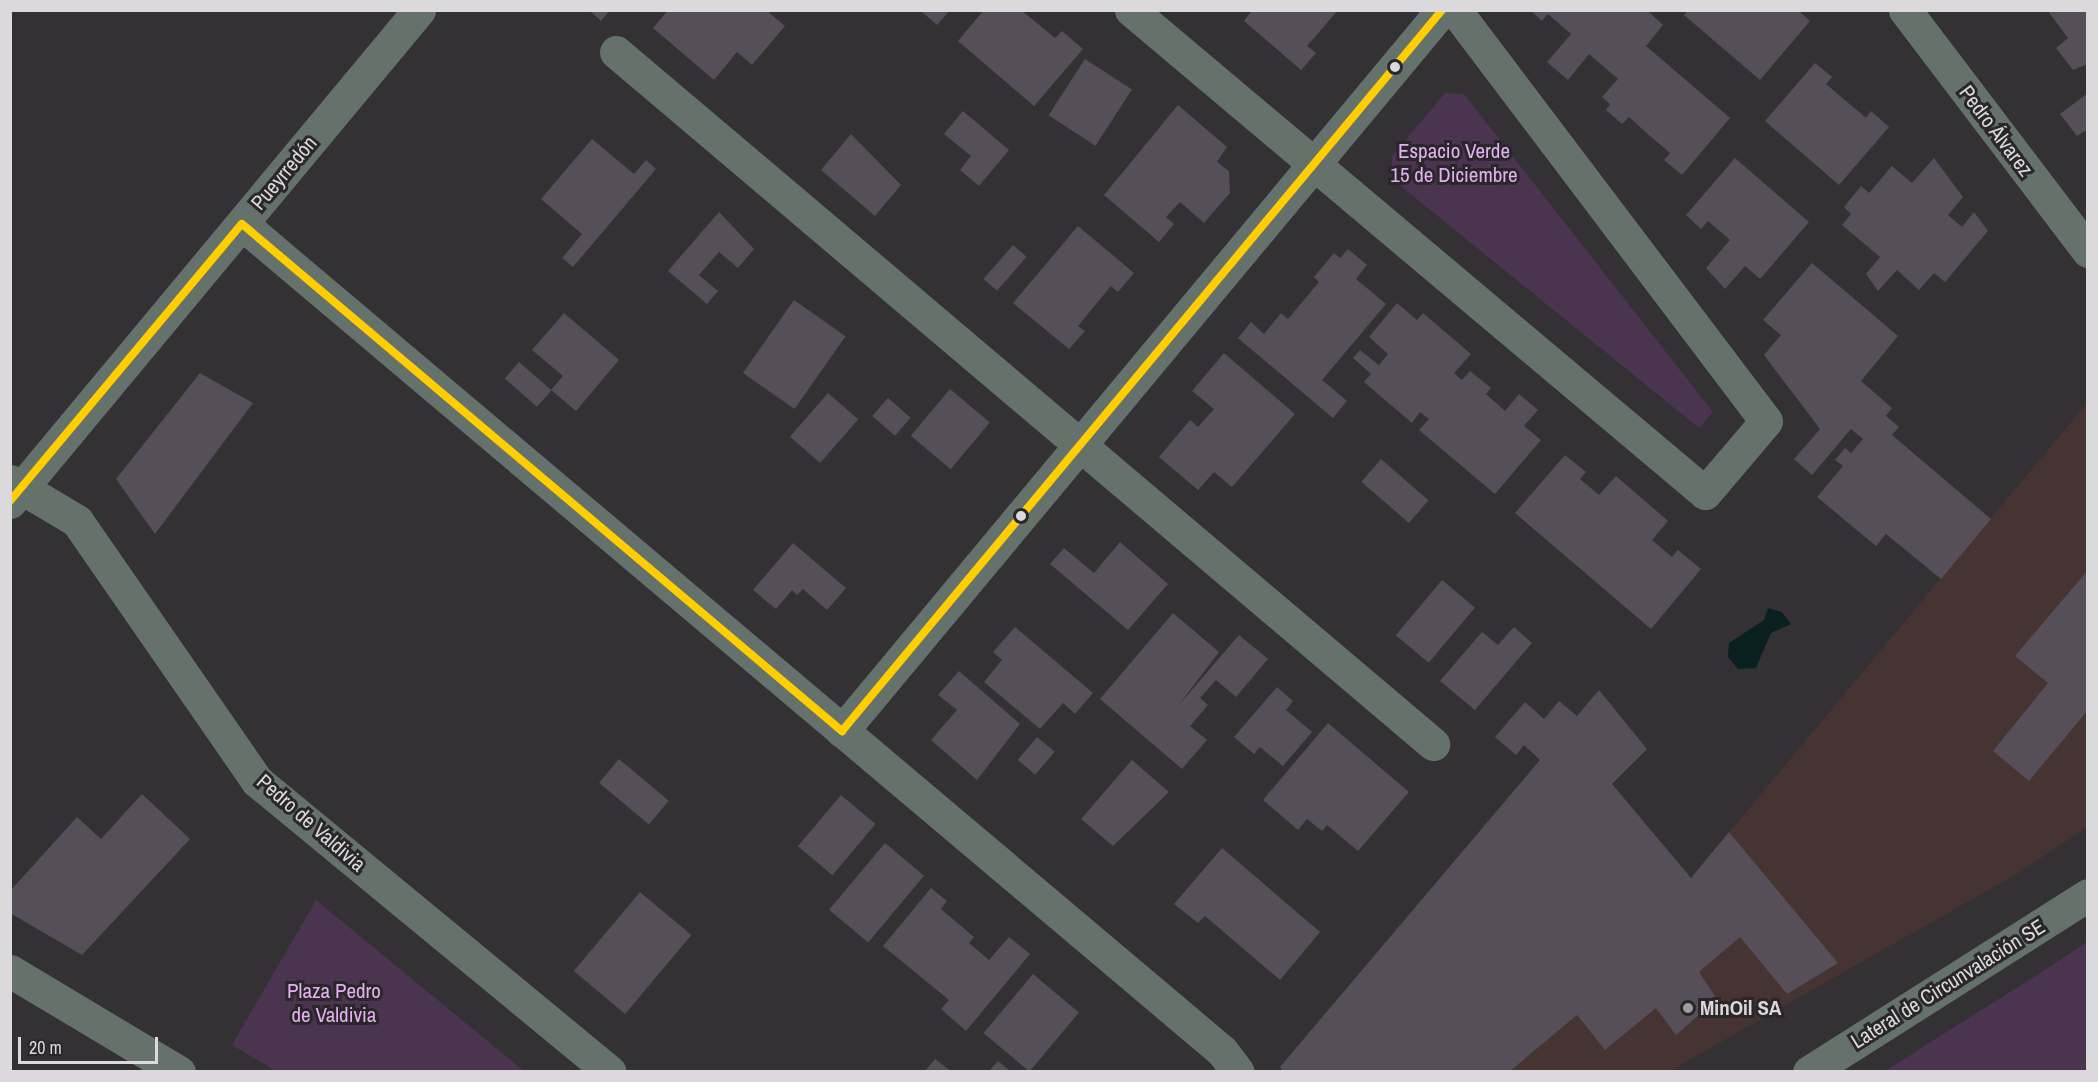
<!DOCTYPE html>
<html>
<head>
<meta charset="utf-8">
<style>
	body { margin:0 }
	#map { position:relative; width:2098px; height:1082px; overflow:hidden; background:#333134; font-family:"Archivo Narrow",sans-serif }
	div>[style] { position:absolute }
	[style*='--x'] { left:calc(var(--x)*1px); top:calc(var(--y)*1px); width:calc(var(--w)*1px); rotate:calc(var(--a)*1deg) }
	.commercial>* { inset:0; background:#453431 }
	.green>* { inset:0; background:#4a3450 }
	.water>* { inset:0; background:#0a2020 }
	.building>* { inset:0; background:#564e58; transform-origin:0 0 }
	.minor>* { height:33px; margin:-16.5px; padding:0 16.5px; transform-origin:16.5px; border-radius:16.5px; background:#65726c }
	.tertiary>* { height:33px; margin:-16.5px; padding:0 16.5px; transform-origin:16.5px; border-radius:16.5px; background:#65726c }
	.bus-1>* { height:8px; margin:-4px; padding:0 4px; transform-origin:4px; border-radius:4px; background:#ffce00 }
	.dots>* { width:16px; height:16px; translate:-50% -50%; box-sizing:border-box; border:3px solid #2a272b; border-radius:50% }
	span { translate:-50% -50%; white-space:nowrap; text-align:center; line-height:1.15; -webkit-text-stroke:6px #2a272b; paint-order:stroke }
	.street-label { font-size:21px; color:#dbd9dc }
	.park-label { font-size:21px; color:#e5b0f1 }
	.poi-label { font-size:21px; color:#dbd9dc; font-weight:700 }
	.left { translate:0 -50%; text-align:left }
	.frame { position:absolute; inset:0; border:12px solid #dbd9dc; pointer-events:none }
	.scale { position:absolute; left:18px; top:1037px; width:140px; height:27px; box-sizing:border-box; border:3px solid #dbd9dc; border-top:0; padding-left:8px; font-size:18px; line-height:21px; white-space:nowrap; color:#dbd9dc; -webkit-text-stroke:4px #2a272b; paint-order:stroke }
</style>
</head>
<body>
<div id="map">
	<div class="commercial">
		<div style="clip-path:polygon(2087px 403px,2087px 827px,2020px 872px,1670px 1071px,1283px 1072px,1280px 1067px,1566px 729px,1691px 878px)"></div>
	</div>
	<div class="green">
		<div style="clip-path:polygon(1445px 93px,1464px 94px,1713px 412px,1699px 428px,1392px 179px,1392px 156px)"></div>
		<div style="clip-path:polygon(316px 900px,524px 1071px,276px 1071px,232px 1045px)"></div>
		<div style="clip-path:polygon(2087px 942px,2087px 1071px,1885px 1071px,2051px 966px)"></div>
	</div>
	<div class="water">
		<div style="clip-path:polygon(1768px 608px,1782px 612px,1791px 624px,1771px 633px,1756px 668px,1738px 669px,1728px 657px,1729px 643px,1764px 620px)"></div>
	</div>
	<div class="building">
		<div style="clip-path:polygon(589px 10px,610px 10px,601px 21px)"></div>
		<div style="clip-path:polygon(668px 10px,766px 10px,785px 26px,752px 65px,737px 52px,714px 80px,653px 28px)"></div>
		<div style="clip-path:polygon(920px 10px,950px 10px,937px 25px)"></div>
		<div style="clip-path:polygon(984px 10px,1021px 10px,1055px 38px,1062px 31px,1083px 49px,1034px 106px,958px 41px)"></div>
		<div style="clip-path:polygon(1252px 10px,1338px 10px,1307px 46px,1316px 53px,1301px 70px,1244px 21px)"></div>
		<div style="clip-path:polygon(1530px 10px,1647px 10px,1663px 25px,1646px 46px,1730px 118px,1682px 175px,1664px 160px,1670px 153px,1650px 136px,1629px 117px,1622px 124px,1606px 110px,1610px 104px,1602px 97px,1618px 79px,1589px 54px,1568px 80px,1547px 62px,1571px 34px,1548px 14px,1542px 21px)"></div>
		<div style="clip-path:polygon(1688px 10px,1798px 10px,1810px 21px,1760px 80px,1684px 15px)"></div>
		<div style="clip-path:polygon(2047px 10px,2088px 10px,2088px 64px,2073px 70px,2056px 48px,2068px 38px)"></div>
		<div style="left:1085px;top:59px;width:56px;height:67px;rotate:33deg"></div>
		<div style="clip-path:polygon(1815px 63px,1832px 77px,1826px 84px,1866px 118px,1871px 111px,1889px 127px,1839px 185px,1765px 121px)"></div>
		<div style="clip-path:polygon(2088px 93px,2088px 129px,2077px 136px,2060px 114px)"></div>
		<div style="clip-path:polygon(1178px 105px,1227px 147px,1217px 162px,1229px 171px,1230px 193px,1204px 223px,1180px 202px,1166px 217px,1174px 224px,1159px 242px,1104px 195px)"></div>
		<div style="clip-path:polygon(963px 111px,1009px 150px,979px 186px,960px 170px,971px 156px,944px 134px)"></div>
		<div style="clip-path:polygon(851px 134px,901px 185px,875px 216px,821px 170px)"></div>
		<div style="clip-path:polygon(592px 139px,634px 174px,646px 160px,656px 169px,573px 267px,562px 258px,582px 234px,541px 199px)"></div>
		<div style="clip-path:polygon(1735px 158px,1809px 222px,1760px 279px,1745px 266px,1725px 289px,1706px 268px,1730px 240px,1708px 221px,1701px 229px,1686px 215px)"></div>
		<div style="clip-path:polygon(1934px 158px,1963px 197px,1948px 215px,1962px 227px,1974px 212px,1988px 231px,1945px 282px,1934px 273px,1919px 290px,1897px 270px,1878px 291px,1866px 274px,1880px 257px,1842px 225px,1851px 214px,1844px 207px,1861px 186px,1869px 193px,1892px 166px,1912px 183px)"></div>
		<div style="clip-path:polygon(719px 212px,754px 249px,738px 268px,719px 252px,699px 275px,718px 291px,707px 304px,668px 271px)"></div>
		<div style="clip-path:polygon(1078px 226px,1134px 273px,1118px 292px,1111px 286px,1078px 326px,1085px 331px,1069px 349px,1013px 303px)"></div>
		<div style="left:1013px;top:245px;width:18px;height:45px;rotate:41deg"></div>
		<div style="clip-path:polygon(1348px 249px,1367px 265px,1356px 279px,1386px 304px,1322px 380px,1347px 401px,1333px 418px,1238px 338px,1251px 322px,1264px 334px,1281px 313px,1288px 319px,1319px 282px,1314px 277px,1334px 253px,1340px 258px)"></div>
		<div style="clip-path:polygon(1812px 263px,1898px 336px,1861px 381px,1892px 408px,1886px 416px,1899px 427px,1892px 435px,1991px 519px,1941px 579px,1886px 534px,1876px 546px,1817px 497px,1843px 466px,1835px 460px,1845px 448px,1851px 453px,1863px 439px,1851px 429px,1812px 475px,1794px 459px,1820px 429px,1764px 355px,1781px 335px,1763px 320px)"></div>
		<div style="left:794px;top:300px;width:63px;height:89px;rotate:35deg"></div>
		<div style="clip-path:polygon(1397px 303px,1417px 320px,1423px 313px,1471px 354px,1454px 373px,1462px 380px,1470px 371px,1491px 388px,1486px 394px,1505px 411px,1519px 394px,1538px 410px,1524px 426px,1541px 440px,1495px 494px,1419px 430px,1429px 419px,1420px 412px,1412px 423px,1364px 382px,1371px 374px,1353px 358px,1360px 350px,1379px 365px,1388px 354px,1369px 337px)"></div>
		<div style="clip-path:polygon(564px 313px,619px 360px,576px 411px,551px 390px,563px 376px,532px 350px)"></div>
		<div style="clip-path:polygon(1224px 353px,1295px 414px,1232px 487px,1214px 472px,1198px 490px,1159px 457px,1190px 420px,1198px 427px,1214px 409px,1192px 391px)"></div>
		<div style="left:519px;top:362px;width:43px;height:22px;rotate:41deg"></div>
		<div style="clip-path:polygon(200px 373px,253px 403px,155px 534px,116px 479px)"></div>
		<div style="left:950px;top:389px;width:52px;height:61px;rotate:40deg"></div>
		<div style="left:828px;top:393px;width:40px;height:58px;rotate:41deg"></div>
		<div style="left:888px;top:398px;width:30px;height:24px;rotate:41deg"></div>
		<div style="clip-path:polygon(1565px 455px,1586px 472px,1580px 479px,1599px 495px,1616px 476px,1668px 521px,1652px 540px,1672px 557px,1678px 550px,1701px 569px,1651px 629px,1515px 513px)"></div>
		<div style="left:1381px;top:459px;width:63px;height:30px;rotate:41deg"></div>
		<div style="clip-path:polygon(1120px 542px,1168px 584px,1128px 630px,1050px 564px,1064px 548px,1094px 573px)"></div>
		<div style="clip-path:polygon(793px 543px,846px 588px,827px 610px,803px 589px,797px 595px,792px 590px,776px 609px,753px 590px)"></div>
		<div style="clip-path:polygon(2088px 570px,2088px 710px,2029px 781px,1993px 751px,2048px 683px,2015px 656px)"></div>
		<div style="left:1442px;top:580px;width:43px;height:72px;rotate:40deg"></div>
		<div style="clip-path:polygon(1173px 613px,1219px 652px,1178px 706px,1239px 635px,1268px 659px,1236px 697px,1216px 680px,1200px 698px,1208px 705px,1190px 726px,1207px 740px,1182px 769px,1100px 699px)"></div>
		<div style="clip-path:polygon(1015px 627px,1093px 693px,1075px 714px,1063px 703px,1040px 729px,984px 682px,1002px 660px,993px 652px)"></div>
		<div style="clip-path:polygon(1514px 627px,1532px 643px,1475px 710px,1440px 681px,1482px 632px,1498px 645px)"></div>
		<div style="clip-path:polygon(959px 671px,1020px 724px,977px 780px,931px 740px,957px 710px,938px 695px)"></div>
		<div style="clip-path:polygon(1277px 687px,1293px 701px,1286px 710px,1312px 732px,1283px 766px,1260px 747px,1254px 754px,1234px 737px)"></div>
		<div style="clip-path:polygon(1599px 690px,1647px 749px,1612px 784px,1691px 878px,1729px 832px,1838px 963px,1787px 994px,1740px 937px,1699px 972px,1717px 999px,1676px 1035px,1656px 1008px,1605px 1050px,1577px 1015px,1510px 1071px,1283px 1071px,1280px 1067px,1540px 760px,1524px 745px,1516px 755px,1495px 737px,1525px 702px,1544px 719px,1559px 701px,1577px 716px)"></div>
		<div style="clip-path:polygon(1328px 723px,1409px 792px,1358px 851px,1327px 825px,1322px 831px,1307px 819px,1298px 830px,1263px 800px)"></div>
		<div style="left:1037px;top:737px;width:23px;height:30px;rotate:40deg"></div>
		<div style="left:619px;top:759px;width:65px;height:31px;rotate:40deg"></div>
		<div style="clip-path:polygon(1132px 760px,1169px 792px,1113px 846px,1081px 819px)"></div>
		<div style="clip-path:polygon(142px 794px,190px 839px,82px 955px,10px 913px,10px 891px,77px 817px,101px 839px)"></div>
		<div style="left:841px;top:795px;width:45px;height:67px;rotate:40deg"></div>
		<div style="left:885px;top:843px;width:51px;height:87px;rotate:40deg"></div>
		<div style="clip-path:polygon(1222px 848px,1320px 932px,1280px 980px,1205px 916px,1198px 923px,1174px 904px)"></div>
		<div style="clip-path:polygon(931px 888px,947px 901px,941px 909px,974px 937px,969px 943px,989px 960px,1009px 937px,1030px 954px,966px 1031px,941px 1009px,949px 1000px,883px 946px)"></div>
		<div style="left:640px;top:892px;width:67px;height:103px;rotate:40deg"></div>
		<div style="left:1033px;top:974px;width:60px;height:77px;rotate:40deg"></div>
		<div style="clip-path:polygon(935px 1059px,948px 1069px,950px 1071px,925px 1071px)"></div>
		<div style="clip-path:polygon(998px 1061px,1010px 1071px,989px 1071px)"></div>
	</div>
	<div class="minor">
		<div style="--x:1131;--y:10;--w:750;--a:40.08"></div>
		<div style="--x:1705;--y:493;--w:94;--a:-49.7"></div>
		<div style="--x:1766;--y:421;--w:515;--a:-127.11"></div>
		<div style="--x:1905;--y:10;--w:303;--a:52.8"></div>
		<div style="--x:616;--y:52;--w:1071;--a:40.26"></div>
		<div style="--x:242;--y:224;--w:1282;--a:40.16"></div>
		<div style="--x:1222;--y:1051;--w:26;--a:53"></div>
		<div style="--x:10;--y:481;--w:78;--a:30.8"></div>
		<div style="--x:77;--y:521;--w:316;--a:55.3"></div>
		<div style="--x:257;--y:781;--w:457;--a:39.5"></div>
		<div style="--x:10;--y:502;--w:640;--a:-50.26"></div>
		<div style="--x:842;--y:731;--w:938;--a:-50.23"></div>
		<div style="--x:10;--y:971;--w:197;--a:30.9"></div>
	</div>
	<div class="tertiary">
		<div style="--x:1809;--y:1072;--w:330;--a:-32.4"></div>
	</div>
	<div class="bus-1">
		<div style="--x:10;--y:501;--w:361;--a:-50.1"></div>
		<div style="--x:242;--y:224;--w:786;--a:40.2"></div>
		<div style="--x:842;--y:731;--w:938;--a:-50.23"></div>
	</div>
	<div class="dots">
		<div style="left:1395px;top:67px;background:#dbd9dc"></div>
		<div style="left:1021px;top:516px;background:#dbd9dc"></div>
		<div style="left:1688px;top:1008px;background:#a09ea1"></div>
	</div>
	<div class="street-label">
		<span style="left:1996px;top:131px;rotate:53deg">Pedro Álvarez</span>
		<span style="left:284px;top:173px;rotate:-50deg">Pueyrredón</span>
		<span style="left:311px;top:823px;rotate:41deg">Pedro de Valdivia</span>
		<span style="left:1948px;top:984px;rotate:-32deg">Lateral de Circunvalación SE</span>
	</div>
	<div class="park-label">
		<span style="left:1454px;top:163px">Espacio Verde<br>15 de Diciembre</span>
		<span style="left:334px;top:1003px">Plaza Pedro<br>de Valdivia</span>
	</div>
	<div class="poi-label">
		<span class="left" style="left:1700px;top:1008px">MinOil SA</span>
	</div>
	<div class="frame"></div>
	<div class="scale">20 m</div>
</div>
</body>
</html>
